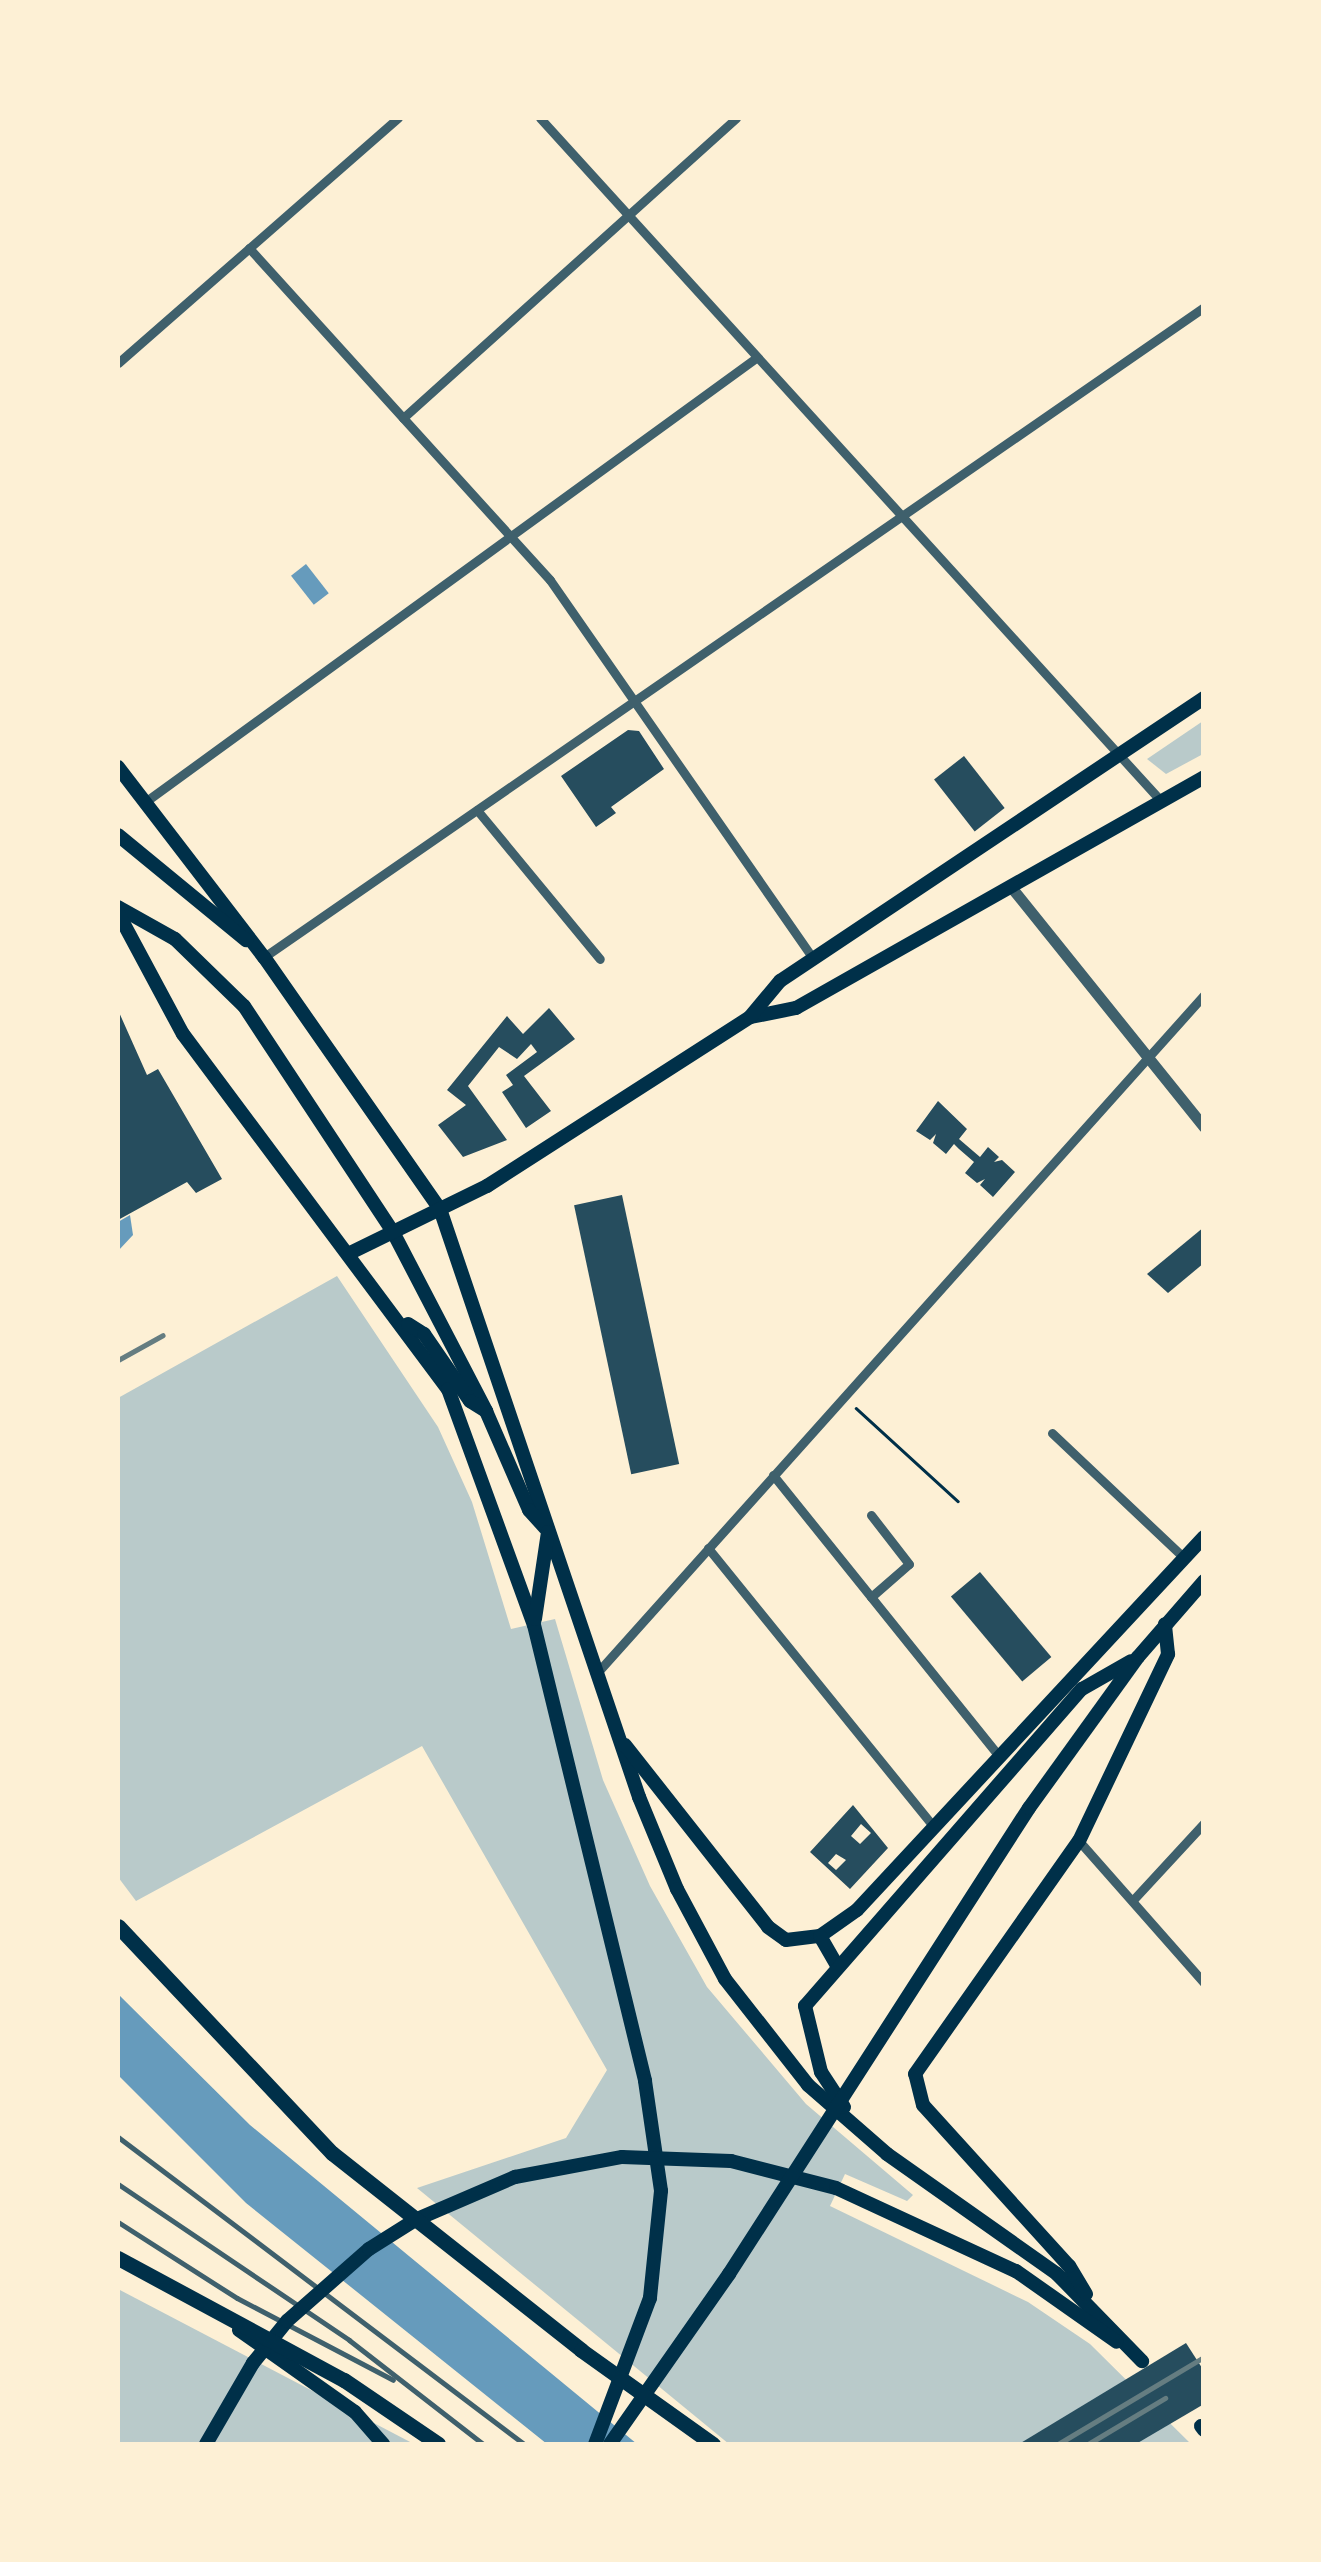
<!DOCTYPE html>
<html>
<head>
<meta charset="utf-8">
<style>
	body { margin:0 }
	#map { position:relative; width:1321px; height:2562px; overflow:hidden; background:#fdf0d5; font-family:"Space Grotesk",sans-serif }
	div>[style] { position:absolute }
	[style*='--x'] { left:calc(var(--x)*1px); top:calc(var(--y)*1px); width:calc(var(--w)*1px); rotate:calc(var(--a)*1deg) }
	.green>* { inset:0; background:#b9caca }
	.water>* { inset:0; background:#669bbc; transform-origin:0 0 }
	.building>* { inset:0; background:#264d5e; transform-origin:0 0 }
	.path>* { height:2.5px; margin:-1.25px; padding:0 1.25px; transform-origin:1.25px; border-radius:1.25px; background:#003049 }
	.service>* { height:5px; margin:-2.5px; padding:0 2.5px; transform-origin:2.5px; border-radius:2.5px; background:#3f606c }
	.minor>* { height:9px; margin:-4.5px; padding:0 4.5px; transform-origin:4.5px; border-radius:4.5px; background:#3f606c }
	.tertiary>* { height:11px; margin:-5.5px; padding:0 5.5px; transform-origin:5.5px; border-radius:5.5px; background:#3f606c }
	.primary>* { height:14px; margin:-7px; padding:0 7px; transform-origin:7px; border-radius:7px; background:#003049 }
	.trunk>* { height:15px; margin:-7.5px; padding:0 7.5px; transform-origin:7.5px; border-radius:7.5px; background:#003049 }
	.rail>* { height:5px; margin:-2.5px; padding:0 2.5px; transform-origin:2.5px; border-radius:2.5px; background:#657d81 }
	span { translate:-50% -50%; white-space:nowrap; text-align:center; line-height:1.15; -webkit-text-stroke:9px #fdf0d5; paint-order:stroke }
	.frame { position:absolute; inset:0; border:120px solid #fdf0d5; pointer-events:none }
</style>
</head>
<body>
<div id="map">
	<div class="green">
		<div style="clip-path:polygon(1203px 721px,1203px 754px,1166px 774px,1147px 759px)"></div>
		<div style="clip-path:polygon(337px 1276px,438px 1427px,472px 1502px,511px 1629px,555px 1619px,603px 1780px,650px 1886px,707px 1987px,806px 2104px,913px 2195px,907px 2201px,845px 2174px,830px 2206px,1028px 2302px,1090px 2344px,1191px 2444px,729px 2444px,417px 2188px,566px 2138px,607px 2070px,422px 1746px,136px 1901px,118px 1877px,118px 1398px)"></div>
		<div style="clip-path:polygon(118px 2289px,414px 2444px,118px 2444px)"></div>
	</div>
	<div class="water">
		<div style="left:306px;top:564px;width:37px;height:19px;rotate:52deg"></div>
		<div style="clip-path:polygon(130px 1215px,133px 1235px,118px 1251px,118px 1222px)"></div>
		<div style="clip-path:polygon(118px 1994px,250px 2125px,637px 2444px,547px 2444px,246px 2203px,118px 2075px)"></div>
	</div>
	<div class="building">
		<div style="clip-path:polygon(628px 730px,639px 731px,664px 769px,611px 807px,616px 813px,596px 827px,561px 776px)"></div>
		<div style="left:964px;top:756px;width:66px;height:38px;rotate:52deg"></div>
		<div style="clip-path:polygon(549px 1008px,575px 1039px,524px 1076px,551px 1111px,526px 1128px,502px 1092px,513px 1085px,506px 1075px,537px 1052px,531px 1044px,517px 1059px,499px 1047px,468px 1086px,507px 1140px,463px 1157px,438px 1125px,466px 1105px,447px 1090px,507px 1016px,523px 1034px)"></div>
		<div style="clip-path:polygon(118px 1010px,147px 1075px,158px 1069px,222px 1179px,196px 1193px,187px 1182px,118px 1220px)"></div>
		<div style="clip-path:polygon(938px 1101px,967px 1129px,959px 1139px,980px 1157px,988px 1147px,999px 1157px,994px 1162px,1002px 1160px,1015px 1172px,993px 1197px,980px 1185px,985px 1179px,977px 1183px,965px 1173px,974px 1162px,959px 1149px,954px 1144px,946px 1154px,933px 1143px,936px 1134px,930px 1140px,916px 1131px)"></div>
		<div style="left:622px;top:1195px;width:275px;height:49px;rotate:78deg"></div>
		<div style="clip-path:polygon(1204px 1227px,1204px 1263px,1168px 1293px,1147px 1274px)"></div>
		<div style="left:980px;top:1572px;width:111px;height:38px;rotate:50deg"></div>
		<div style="clip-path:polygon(evenodd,853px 1805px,888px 1848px,850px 1889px,810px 1852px,853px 1805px,861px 1824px,871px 1833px,860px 1844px,851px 1836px,861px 1824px,853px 1805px,836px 1854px,846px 1860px,836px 1870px,828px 1863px,836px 1854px)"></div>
		<div style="clip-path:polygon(1186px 2343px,1204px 2371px,1204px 2404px,1136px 2444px,1019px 2444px)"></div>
	</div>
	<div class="path">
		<div style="--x:856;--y:1408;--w:138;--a:42.4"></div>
	</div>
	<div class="service">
		<div style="--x:118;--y:2137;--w:509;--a:37.1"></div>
		<div style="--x:118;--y:2184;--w:279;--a:34"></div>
		<div style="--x:349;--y:2340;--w:170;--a:37.8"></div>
		<div style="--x:118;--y:2222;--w:141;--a:32.6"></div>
		<div style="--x:237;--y:2298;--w:176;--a:27.7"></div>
	</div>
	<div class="minor">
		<div style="--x:540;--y:118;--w:923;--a:47.72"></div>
		<div style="--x:249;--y:248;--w:448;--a:47.8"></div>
		<div style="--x:550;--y:580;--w:461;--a:55.2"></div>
		<div style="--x:118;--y:363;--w:372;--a:-41.2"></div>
		<div style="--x:403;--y:418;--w:448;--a:-42"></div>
		<div style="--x:145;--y:802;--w:755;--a:-36.01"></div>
		<div style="--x:477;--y:810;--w:193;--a:50.5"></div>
		<div style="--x:264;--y:957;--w:1143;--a:-34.66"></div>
		<div style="--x:1052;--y:1433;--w:182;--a:43.4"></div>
		<div style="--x:773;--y:1475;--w:362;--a:51.2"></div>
		<div style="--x:708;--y:1548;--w:359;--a:51"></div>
		<div style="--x:871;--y:1597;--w:50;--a:-41"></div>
		<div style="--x:909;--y:1564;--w:62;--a:-127.8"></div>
		<div style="--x:596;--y:1674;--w:911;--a:-48.16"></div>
		<div style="--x:1079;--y:1841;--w:189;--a:48.6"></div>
		<div style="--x:1133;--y:1900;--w:105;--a:-47.3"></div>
	</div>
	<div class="tertiary">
		<div style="--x:1011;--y:887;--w:308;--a:51.2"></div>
	</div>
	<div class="primary">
		<div style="--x:118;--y:767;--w:240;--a:52.5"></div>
		<div style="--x:264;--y:957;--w:307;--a:55.1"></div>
		<div style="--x:440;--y:1209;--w:621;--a:71.3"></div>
		<div style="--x:639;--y:1797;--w:100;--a:67.6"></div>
		<div style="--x:677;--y:1889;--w:102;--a:61.9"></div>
		<div style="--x:725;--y:1979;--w:135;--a:51.9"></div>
		<div style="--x:808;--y:2085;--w:105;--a:41.1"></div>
		<div style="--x:887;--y:2154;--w:208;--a:35.2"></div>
		<div style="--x:1057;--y:2274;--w:122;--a:45.7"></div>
		<div style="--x:118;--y:835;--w:166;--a:39.4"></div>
		<div style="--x:118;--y:907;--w:65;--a:29.3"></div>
		<div style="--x:175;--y:939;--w:96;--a:44.2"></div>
		<div style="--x:244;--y:1006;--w:271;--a:56.6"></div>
		<div style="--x:393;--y:1232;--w:202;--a:62.5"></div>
		<div style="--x:486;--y:1411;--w:108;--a:66.5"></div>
		<div style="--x:529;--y:1510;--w:24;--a:48"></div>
		<div style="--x:118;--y:913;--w:137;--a:61.8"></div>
		<div style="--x:183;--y:1034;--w:443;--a:53.3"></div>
		<div style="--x:448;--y:1389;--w:251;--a:70"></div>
		<div style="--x:534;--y:1625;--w:469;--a:76.3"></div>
		<div style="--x:645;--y:2081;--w:111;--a:81.7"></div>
		<div style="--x:661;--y:2191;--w:108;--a:95.9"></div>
		<div style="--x:650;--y:2298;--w:156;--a:110.6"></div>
		<div style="--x:751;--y:1017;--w:46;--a:-11.3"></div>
		<div style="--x:796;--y:1008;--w:469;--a:-29.5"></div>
		<div style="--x:350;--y:1253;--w:153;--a:-26.1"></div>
		<div style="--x:487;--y:1186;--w:313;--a:-32.7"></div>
		<div style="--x:750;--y:1017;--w:47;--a:-50.2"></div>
		<div style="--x:780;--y:981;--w:510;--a:-33.72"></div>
		<div style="--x:408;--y:1324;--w:19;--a:32"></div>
		<div style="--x:424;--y:1334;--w:81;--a:55.5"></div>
		<div style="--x:470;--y:1401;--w:19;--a:32"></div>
		<div style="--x:535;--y:1619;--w:88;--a:-81.5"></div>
		<div style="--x:625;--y:1745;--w:231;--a:51.8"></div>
		<div style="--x:768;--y:1927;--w:22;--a:36"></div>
		<div style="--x:786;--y:1940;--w:34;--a:-7"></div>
		<div style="--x:820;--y:1936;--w:45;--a:-35.1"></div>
		<div style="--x:857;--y:1910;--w:509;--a:-47.07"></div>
		<div style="--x:820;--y:1936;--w:34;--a:60"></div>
		<div style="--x:844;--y:2107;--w:42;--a:-123.3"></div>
		<div style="--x:821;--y:2072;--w:68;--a:-103.6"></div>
		<div style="--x:805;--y:2006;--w:421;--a:-48.9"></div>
		<div style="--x:1082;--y:1689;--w:56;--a:-29.7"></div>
		<div style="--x:1086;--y:2294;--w:33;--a:-121"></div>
		<div style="--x:1069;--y:2266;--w:217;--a:-132.2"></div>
		<div style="--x:923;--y:2105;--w:32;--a:-104"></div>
		<div style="--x:915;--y:2074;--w:285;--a:-54.9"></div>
		<div style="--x:1079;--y:1841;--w:207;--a:-64.5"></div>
		<div style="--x:1168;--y:1654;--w:30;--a:-96"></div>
		<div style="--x:239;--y:2330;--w:142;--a:35.3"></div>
		<div style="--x:355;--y:2412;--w:43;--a:48.8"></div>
		<div style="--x:1201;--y:2426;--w:5;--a:53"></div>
		<div style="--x:206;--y:2444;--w:94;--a:-59.9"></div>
		<div style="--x:253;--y:2363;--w:54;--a:-51"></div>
		<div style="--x:287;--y:2321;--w:109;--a:-41.3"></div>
		<div style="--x:369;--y:2249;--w:54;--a:-32.2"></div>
		<div style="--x:415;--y:2220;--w:109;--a:-23.3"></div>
		<div style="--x:515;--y:2177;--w:109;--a:-10.6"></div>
		<div style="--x:622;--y:2157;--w:109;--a:2.1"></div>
		<div style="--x:731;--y:2161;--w:108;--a:14.4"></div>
		<div style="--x:836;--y:2188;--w:198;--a:24.8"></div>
		<div style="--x:1016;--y:2271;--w:123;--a:35.1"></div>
		<div style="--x:610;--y:2444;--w:208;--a:-55"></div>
		<div style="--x:729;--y:2274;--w:554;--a:-57.23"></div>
		<div style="--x:1029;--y:1808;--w:186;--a:-54.2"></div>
		<div style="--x:1138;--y:1657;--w:101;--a:-49"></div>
	</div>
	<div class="trunk">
		<div style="--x:118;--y:1926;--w:312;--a:46.7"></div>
		<div style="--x:332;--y:2153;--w:318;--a:38.3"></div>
		<div style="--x:581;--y:2350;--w:162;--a:35.5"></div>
		<div style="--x:118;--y:2258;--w:257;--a:28.4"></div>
		<div style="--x:344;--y:2380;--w:114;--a:34.2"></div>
	</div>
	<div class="rail">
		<div style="--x:118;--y:1360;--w:51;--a:-29.1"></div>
		<div style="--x:1058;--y:2444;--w:170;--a:-30.8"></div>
		<div style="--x:1088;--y:2444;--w:90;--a:-30.9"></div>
	</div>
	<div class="frame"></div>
</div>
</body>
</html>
